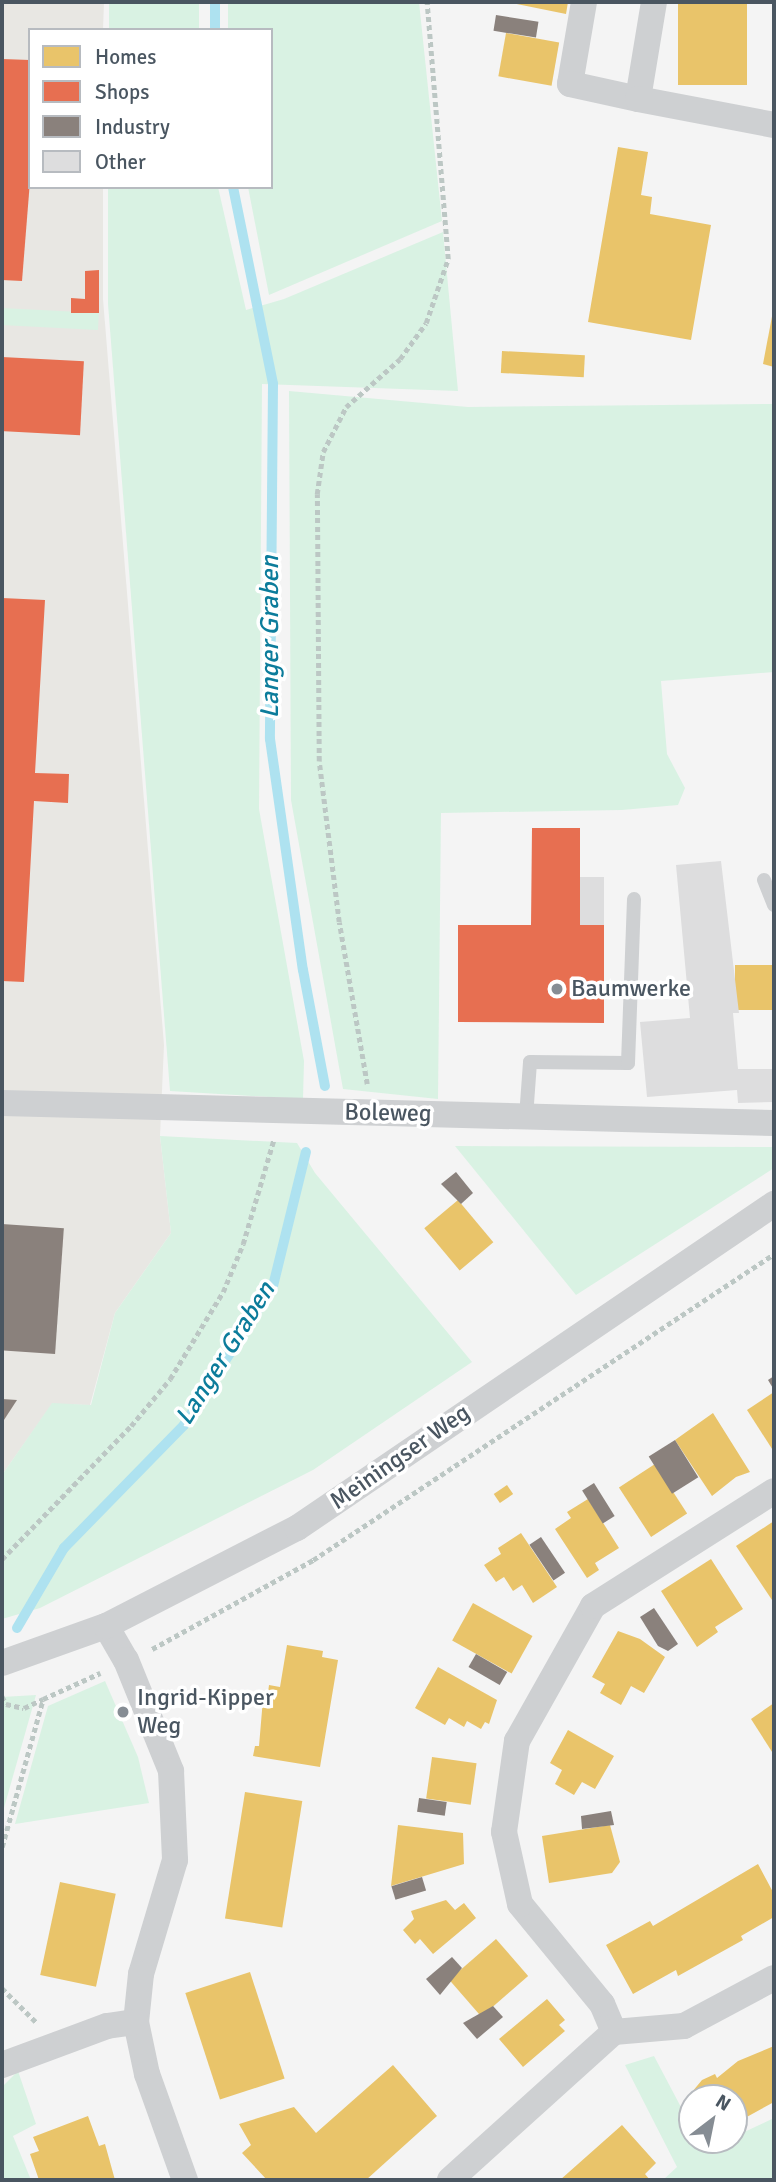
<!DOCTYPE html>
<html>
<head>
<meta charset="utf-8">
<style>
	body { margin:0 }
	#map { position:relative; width:776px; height:2182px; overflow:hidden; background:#f4f4f4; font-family:Signika,sans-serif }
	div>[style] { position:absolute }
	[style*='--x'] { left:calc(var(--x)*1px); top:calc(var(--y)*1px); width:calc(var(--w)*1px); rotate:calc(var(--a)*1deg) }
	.commercial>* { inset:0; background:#e8e7e3 }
	.green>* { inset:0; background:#d9f2e3; transform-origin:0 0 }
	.homes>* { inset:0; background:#e9c46a; transform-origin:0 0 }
	.shops>* { inset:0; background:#e76f51; transform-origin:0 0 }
	.industry>* { inset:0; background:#8a817c; transform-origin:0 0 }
	.stream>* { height:10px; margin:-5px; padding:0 5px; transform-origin:5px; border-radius:5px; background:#aee2f0 }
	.building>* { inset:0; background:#ddddde; transform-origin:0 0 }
	.path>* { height:4.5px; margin-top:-2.25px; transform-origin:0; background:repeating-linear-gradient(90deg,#bcc7c4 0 5px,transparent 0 8.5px) }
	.service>* { height:14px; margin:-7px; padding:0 7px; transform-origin:7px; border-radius:7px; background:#ced0d2 }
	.minor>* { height:26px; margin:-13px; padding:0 13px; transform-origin:13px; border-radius:13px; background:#ced0d2 }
	.dots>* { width:19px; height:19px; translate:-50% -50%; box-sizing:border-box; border:4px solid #fff; border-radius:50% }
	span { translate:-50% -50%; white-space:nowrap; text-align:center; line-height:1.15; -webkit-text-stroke:7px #fff; paint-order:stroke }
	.poi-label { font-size:24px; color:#4a5661 }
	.left { translate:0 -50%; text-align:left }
	.street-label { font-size:24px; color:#4a5661 }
	.water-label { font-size:26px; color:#0c7c9b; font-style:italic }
	.frame { position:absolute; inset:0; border:4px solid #4a5661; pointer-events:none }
	.legend { position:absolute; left:28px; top:28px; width:245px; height:161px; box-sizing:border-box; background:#fff; border:2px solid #b7bbc0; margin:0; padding:9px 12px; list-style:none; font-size:21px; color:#4a5661 }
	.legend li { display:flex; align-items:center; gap:14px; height:35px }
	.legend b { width:35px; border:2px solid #b7bbc0 }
	.north { position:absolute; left:678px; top:2084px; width:70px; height:70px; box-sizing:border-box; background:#fff; border:2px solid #b7bbc0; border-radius:50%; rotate:32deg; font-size:19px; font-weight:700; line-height:28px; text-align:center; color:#4a5661 }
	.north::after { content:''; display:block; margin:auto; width:24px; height:32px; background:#868d94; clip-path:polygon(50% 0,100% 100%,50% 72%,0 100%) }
</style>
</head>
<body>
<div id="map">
	<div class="commercial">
		<div style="clip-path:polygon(2px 2px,104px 2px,103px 30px,30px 30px,30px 187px,103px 187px,103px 299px,164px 1045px,160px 1136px,171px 1233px,115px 1313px,90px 1405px,52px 1404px,2px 1475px)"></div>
	</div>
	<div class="green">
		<div style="left:109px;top:2px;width:90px;height:28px"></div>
		<div style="clip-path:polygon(228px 2px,419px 2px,442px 221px,269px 295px,248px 187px,271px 187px,271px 30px,228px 30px)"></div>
		<div style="clip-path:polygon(108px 187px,218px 187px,246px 310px,284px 299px,443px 232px,458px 391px,262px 384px,259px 809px,304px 1061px,303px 1099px,170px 1091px,108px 304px)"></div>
		<div style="left:2px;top:308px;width:97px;height:17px;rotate:3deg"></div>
		<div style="clip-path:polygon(289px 391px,468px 407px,774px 404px,774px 672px,661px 681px,667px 754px,685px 788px,678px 805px,622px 810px,441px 813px,438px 1099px,343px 1089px,291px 800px)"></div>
		<div style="clip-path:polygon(160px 1136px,297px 1143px,315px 1173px,472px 1362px,313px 1470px,40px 1608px,2px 1619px,2px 1475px,52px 1403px,91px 1405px,115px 1313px,171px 1233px)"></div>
		<div style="clip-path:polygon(455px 1146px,774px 1147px,774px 1168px,576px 1295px)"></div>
		<div style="clip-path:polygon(105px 1681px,138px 1757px,149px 1803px,15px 1824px,48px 1706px)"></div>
		<div style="clip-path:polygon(36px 1695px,2px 1815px,2px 1697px)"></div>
		<div style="clip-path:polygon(654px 2056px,692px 2128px,692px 2140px,698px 2140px,704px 2151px,774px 2118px,774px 2180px,663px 2180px,677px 2167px,625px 2065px)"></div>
		<div style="clip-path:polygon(18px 2071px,36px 2124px,13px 2136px,31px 2180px,2px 2180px,2px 2087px)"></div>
	</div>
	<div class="homes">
		<div style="clip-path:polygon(507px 2px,568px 2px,566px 14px)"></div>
		<div style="left:678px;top:2px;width:69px;height:83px"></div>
		<div style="left:506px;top:33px;width:54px;height:44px;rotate:10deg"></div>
		<div style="clip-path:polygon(618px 147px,648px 152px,641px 195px,652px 197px,650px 214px,711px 225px,691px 340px,588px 322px)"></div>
		<div style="clip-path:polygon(773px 311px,774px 311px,774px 367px,763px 364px)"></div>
		<div style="left:502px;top:351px;width:83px;height:22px;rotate:3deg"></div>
		<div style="left:774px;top:965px;width:45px;height:39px;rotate:90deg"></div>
		<div style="left:458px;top:1200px;width:55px;height:44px;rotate:50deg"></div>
		<div style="clip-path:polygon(774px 1392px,774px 1452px,747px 1410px)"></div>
		<div style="clip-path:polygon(713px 1413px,750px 1472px,736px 1477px,712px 1496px,675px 1440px)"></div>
		<div style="left:655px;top:1464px;width:59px;height:43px;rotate:57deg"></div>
		<div style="left:507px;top:1485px;width:11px;height:16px;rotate:56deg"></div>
		<div style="clip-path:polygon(588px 1499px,619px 1548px,595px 1563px,599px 1570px,587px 1578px,555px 1529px,571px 1518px,567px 1512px)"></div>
		<div style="clip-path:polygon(774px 1521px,774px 1599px,772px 1600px,736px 1546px)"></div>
		<div style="clip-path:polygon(521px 1533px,557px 1587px,533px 1603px,522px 1585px,513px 1591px,504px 1577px,496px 1582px,484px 1565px,501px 1554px,498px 1548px)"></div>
		<div style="clip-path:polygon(711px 1559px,743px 1609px,715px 1627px,718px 1632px,697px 1647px,661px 1591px)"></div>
		<div style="left:473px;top:1603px;width:68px;height:43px;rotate:29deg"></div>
		<div style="clip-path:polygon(618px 1631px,640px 1639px,665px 1657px,644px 1693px,631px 1686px,621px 1705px,600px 1693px,605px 1684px,592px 1677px)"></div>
		<div style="clip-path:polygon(287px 1645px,323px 1651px,322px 1657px,338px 1660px,320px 1767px,253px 1756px,255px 1746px,259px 1746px,263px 1699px,267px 1700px,269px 1685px,280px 1687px)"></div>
		<div style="clip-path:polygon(438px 1667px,497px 1700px,489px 1724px,485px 1722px,481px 1729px,467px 1721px,464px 1727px,449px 1718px,445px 1725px,415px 1708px)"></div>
		<div style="clip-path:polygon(774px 1703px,774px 1755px,751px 1719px)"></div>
		<div style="clip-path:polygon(568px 1730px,614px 1756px,595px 1789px,582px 1782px,574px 1795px,555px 1784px,562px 1770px,550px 1763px)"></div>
		<div style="left:432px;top:1757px;width:45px;height:42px;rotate:8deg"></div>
		<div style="left:245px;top:1792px;width:58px;height:128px;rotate:9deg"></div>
		<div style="clip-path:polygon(398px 1825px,463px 1833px,464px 1864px,391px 1886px)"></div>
		<div style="clip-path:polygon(610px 1825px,620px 1862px,612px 1873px,549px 1883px,542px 1836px)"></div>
		<div style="clip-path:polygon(758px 1864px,774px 1894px,774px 1917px,741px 1936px,743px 1940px,678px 1976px,676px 1970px,633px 1994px,606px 1945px,650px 1921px,653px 1926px)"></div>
		<div style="left:60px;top:1882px;width:57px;height:95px;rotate:12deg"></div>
		<div style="clip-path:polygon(446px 1900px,455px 1910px,464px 1903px,476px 1918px,433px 1954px,420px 1939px,415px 1944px,403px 1930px,414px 1919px,411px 1911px)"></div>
		<div style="left:496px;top:1939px;width:49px;height:62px;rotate:49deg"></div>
		<div style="left:250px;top:1972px;width:112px;height:68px;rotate:72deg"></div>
		<div style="clip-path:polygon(547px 1999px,565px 2020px,559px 2025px,565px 2031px,523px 2067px,499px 2039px)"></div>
		<div style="clip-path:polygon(774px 2046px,774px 2102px,734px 2124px,734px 2098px,696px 2098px,692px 2092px,702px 2080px,715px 2074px,717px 2078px,738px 2061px)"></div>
		<div style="clip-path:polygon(393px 2065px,437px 2116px,366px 2180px,267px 2180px,242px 2153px,251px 2145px,239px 2124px,294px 2107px,316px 2133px)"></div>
		<div style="clip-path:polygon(88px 2116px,99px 2146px,105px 2144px,115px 2180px,39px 2180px,30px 2154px,39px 2151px,33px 2137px)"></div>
		<div style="clip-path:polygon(622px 2125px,656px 2163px,645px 2174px,650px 2180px,560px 2180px)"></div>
	</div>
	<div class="shops">
		<div style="clip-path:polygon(2px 59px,30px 60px,30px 181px,22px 281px,2px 280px)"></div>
		<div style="clip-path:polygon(99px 270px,99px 313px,71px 313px,71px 298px,85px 299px,85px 271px)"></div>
		<div style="left:2px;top:357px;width:82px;height:74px;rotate:3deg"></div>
		<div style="clip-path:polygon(2px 598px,45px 600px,35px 773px,69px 774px,68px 803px,34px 801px,24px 982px,2px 981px)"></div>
		<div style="clip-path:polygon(532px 828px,580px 828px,580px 925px,604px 925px,604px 1023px,458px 1022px,458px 925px,531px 925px)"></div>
	</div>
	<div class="industry">
		<div style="left:496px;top:15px;width:43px;height:16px;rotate:9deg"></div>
		<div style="clip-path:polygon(456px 1172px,473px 1193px,461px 1204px,441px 1184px)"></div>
		<div style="left:2px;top:1224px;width:62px;height:126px;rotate:4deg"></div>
		<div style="clip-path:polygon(774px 1376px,774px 1390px,768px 1380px)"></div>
		<div style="clip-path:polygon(2px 1399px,17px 1400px,2px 1423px)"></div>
		<div style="left:675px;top:1440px;width:44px;height:31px;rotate:58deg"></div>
		<div style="left:594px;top:1483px;width:39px;height:14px;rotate:58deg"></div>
		<div style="left:541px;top:1537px;width:43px;height:14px;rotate:56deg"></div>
		<div style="clip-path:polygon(654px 1608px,678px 1644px,668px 1651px,658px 1646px,640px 1617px)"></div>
		<div style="left:476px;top:1654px;width:36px;height:15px;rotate:30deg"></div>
		<div style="left:419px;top:1798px;width:28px;height:14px;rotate:8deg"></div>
		<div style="clip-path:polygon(611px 1811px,614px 1825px,582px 1829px,581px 1816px)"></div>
		<div style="left:422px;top:1877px;width:14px;height:32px;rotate:73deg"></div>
		<div style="clip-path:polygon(452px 1957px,462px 1968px,440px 1995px,426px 1979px)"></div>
		<div style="clip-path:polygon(493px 2006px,503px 2017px,477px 2039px,463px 2023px)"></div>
	</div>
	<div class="stream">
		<div style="--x:215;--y:30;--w:28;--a:-90"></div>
		<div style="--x:233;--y:187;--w:201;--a:78.5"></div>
		<div style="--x:273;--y:384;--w:355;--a:90.5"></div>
		<div style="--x:270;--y:739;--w:233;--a:81.9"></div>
		<div style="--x:303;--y:970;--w:118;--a:79.3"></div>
		<div style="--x:17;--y:1628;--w:93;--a:-59.6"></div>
		<div style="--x:64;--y:1548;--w:172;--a:-45.7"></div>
		<div style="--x:184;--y:1425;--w:165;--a:-57.4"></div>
		<div style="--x:273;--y:1286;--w:138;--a:-76.2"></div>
	</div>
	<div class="building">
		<div style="clip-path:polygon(721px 861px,739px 1013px,733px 1013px,738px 1069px,774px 1069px,774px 1102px,738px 1103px,737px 1090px,647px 1097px,640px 1022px,690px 1018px,676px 865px)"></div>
		<div style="left:580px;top:877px;width:24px;height:48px"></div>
	</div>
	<div class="path">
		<div style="--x:367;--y:1084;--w:164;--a:-99.8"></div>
		<div style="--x:339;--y:922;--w:162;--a:-97.1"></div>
		<div style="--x:319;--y:761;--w:267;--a:-90.4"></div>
		<div style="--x:317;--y:494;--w:42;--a:-81.9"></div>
		<div style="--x:323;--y:452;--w:51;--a:-62.9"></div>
		<div style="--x:346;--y:407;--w:72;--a:-41.6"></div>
		<div style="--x:400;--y:359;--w:44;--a:-54.2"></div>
		<div style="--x:426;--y:323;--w:68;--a:-71"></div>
		<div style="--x:448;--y:259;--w:258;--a:-94.7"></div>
		<div style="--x:2;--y:1559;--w:185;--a:-45.9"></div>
		<div style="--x:131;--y:1426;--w:61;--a:-50.3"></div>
		<div style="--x:170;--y:1379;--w:102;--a:-58.7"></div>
		<div style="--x:223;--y:1292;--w:52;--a:-67.4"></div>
		<div style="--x:243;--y:1244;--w:109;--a:-73.6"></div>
		<div style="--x:152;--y:1649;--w:184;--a:-28.9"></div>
		<div style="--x:313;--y:1560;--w:553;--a:-33.58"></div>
		<div style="--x:2;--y:1696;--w:9;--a:63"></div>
		<div style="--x:6;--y:1704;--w:18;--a:13"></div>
		<div style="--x:24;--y:1708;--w:21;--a:-25"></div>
		<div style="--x:2;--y:1847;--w:154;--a:-74.5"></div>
		<div style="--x:43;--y:1699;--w:63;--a:-24.5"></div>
		<div style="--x:2;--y:1988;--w:49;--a:45"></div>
	</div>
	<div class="service">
		<div style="--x:764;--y:880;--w:27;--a:68"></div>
		<div style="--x:526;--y:1117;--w:55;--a:-85.8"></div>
		<div style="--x:530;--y:1062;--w:98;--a:0.6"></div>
		<div style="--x:628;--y:1063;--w:164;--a:-87.9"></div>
	</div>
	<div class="minor">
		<div style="--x:584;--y:2;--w:83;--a:99.7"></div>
		<div style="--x:570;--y:84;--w:70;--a:12.4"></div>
		<div style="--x:654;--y:2;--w:98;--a:99.4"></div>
		<div style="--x:638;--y:99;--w:138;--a:10.8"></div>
		<div style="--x:2;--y:1103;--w:772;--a:1.48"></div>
		<div style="--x:106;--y:1626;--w:39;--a:60"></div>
		<div style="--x:126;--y:1660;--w:120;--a:67.9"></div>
		<div style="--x:171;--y:1771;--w:89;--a:87.4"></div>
		<div style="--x:175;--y:1860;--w:119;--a:106.6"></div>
		<div style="--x:141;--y:1974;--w:48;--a:95.9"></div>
		<div style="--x:136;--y:2022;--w:53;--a:78.1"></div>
		<div style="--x:147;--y:2074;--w:113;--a:70.3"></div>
		<div style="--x:2;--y:1663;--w:110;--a:-19.6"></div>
		<div style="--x:106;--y:1626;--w:215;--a:-27.2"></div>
		<div style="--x:297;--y:1528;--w:577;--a:-34.19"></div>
		<div style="--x:614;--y:2032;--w:30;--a:-113"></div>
		<div style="--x:602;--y:2004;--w:129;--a:-129.4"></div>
		<div style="--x:520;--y:1904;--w:74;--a:-102.5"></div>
		<div style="--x:504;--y:1832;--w:92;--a:-81.9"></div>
		<div style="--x:517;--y:1741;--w:155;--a:-60.6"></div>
		<div style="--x:593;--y:1606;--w:214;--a:-32.4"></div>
		<div style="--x:2;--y:2065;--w:112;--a:-20.4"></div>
		<div style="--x:107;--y:2026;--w:29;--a:-8"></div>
		<div style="--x:450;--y:2180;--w:221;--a:-42.1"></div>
		<div style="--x:614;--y:2032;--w:70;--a:-4.9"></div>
		<div style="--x:684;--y:2026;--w:102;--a:-28.1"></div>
	</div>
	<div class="dots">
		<div style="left:557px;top:989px;background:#868d94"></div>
		<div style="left:123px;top:1712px;background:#868d94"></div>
	</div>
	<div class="poi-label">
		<span class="left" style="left:571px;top:989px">Baumwerke</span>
		<span class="left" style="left:137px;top:1712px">Ingrid-Kipper<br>Weg</span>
	</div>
	<div class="street-label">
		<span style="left:388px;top:1113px;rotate:1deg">Boleweg</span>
		<span style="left:400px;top:1457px;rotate:-35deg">Meiningser Weg</span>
	</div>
	<div class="water-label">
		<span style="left:271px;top:637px;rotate:-90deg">Langer Graben</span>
		<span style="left:226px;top:1354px;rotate:-58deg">Langer Graben</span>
	</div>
	<div class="frame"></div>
	<ul class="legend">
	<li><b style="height:19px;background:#e9c46a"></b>Homes</li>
	<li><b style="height:19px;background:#e76f51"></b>Shops</li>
	<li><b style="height:19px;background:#8a817c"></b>Industry</li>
	<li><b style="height:19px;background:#ddddde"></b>Other</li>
	</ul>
	<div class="north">N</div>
</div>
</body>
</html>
